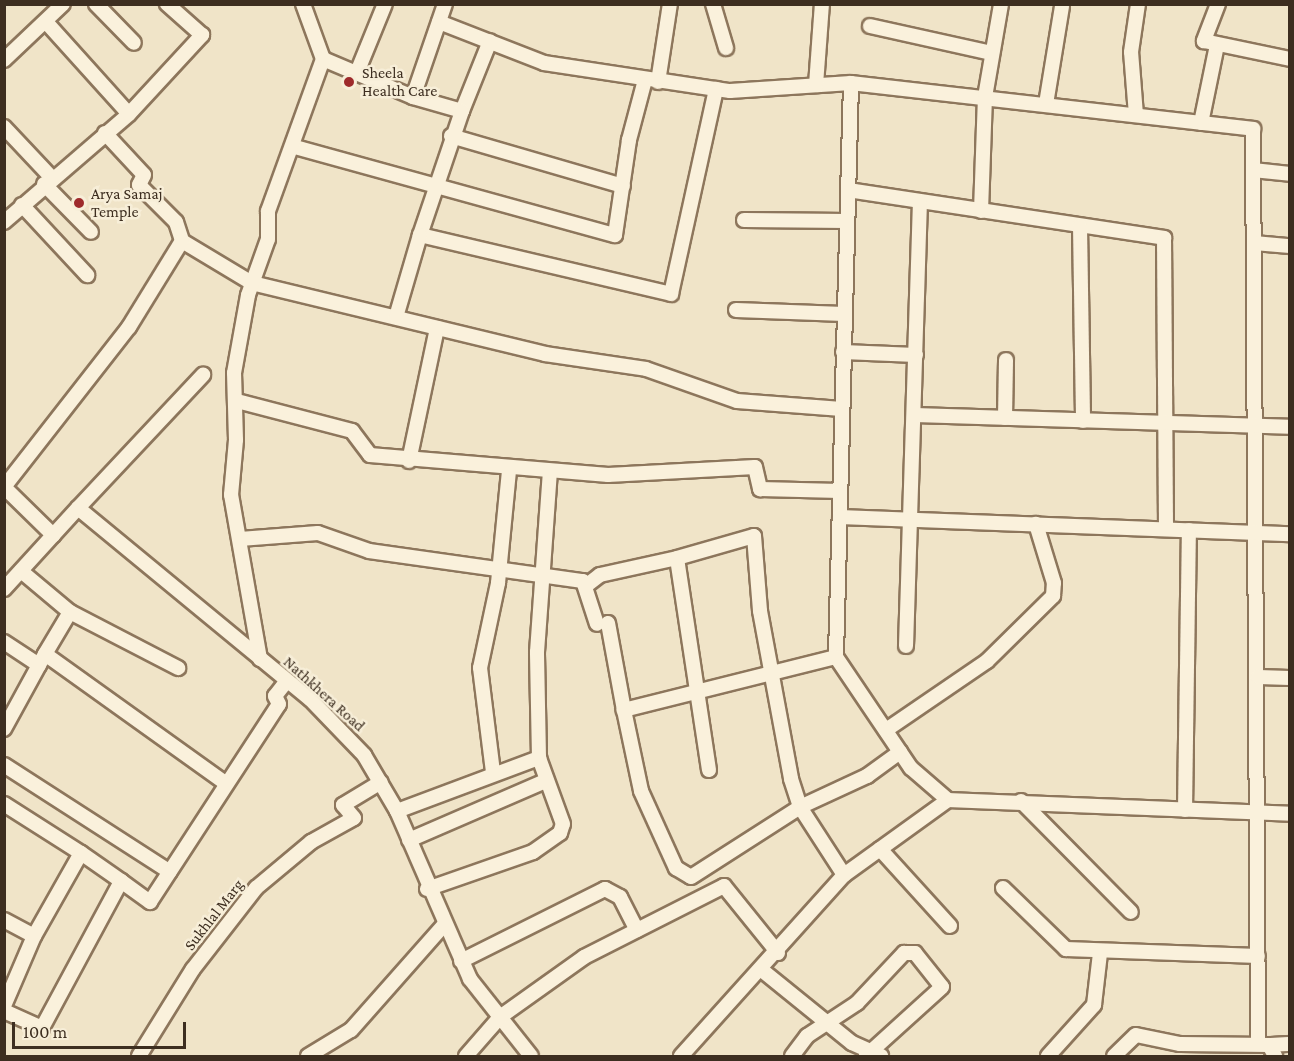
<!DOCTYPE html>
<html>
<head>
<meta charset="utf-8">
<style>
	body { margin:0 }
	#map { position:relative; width:1294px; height:1061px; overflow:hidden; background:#f0e4c8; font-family:"Crimson Pro",serif }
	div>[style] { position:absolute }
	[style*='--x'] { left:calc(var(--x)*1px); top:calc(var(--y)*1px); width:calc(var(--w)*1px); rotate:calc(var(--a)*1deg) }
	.roads { filter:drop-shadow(2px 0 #8d765c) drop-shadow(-2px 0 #8d765c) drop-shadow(0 2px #8d765c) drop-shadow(0 -2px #8d765c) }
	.minor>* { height:14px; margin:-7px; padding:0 7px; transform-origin:7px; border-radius:7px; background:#faf1dc }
	.dots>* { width:16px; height:16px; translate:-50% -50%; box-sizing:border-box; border:3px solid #f7eed8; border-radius:50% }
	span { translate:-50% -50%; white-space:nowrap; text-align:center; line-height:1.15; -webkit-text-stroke:5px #f7eed8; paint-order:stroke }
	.poi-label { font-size:16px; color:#3d2e20 }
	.left { translate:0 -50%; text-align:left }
	.street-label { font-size:16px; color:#3d2e20 }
	.frame { position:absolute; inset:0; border:6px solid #3d2e20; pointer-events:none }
	.scale { position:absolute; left:12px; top:1022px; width:174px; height:27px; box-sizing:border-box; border:3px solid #3d2e20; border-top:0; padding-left:8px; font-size:18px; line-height:21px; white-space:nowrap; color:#3d2e20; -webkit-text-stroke:4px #f7eed8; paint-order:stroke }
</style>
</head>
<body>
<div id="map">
	<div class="roads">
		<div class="minor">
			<div style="--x:96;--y:4;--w:54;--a:45.7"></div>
			<div style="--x:303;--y:4;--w:59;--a:70"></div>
			<div style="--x:323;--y:59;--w:98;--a:22.9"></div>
			<div style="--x:413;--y:97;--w:51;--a:15.9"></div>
			<div style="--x:462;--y:111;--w:75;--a:-68.2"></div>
			<div style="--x:713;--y:4;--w:46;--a:73.5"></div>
			<div style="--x:1218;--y:4;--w:40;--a:111"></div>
			<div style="--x:1204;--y:41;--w:88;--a:11.8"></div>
			<div style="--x:439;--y:22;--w:113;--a:21.3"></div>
			<div style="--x:544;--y:63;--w:188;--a:8.6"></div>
			<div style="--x:730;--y:91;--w:121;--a:-3.8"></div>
			<div style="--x:851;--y:83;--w:405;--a:6.5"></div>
			<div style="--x:1253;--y:129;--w:915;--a:89.69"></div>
			<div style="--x:47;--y:23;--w:122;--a:48"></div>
			<div style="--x:870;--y:26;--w:125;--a:12.5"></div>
			<div style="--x:4;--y:60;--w:81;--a:-43.5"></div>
			<div style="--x:358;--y:70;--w:71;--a:-67.8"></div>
			<div style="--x:658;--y:82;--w:79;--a:-81.3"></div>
			<div style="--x:851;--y:83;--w:574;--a:91.5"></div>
			<div style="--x:836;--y:657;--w:134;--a:56"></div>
			<div style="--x:911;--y:768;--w:49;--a:40.9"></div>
			<div style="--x:816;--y:85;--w:81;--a:-85.8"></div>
			<div style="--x:413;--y:97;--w:98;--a:-71"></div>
			<div style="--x:1046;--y:104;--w:99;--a:-80.7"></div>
			<div style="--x:462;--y:111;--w:131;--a:108.7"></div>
			<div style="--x:420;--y:235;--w:258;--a:13.2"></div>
			<div style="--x:671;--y:294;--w:210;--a:-77.6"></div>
			<div style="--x:1136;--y:115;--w:63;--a:-94.5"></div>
			<div style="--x:1131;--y:52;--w:49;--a:-81.7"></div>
			<div style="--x:1201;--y:123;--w:80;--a:-78.4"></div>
			<div style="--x:4;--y:127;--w:70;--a:46.7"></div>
			<div style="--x:105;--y:133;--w:57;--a:47.1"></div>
			<div style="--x:144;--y:175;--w:11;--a:117"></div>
			<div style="--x:139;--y:185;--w:52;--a:45"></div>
			<div style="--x:176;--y:222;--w:20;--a:72"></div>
			<div style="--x:182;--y:241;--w:82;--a:31"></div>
			<div style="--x:252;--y:283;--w:301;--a:13.6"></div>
			<div style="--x:545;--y:354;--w:102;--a:8.4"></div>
			<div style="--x:646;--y:369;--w:96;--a:19.4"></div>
			<div style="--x:737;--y:401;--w:105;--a:4.4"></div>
			<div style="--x:451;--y:136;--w:179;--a:16.2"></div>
			<div style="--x:295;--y:147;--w:332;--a:15.4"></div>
			<div style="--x:615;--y:235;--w:96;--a:-81.6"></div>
			<div style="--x:629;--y:140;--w:62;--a:-75.1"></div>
			<div style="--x:1253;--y:170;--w:37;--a:6"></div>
			<div style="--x:44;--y:184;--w:67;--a:45.6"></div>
			<div style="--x:848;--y:190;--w:320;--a:8.6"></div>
			<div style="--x:1164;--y:238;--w:291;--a:89.6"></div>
			<div style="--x:22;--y:205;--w:96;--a:47.1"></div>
			<div style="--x:981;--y:211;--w:114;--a:-88"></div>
			<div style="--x:985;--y:97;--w:94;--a:-80.2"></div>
			<div style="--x:744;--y:220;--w:103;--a:0.6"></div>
			<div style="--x:4;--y:222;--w:165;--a:-40.8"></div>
			<div style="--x:129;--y:114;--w:108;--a:-47.3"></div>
			<div style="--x:202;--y:35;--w:47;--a:-138.5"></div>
			<div style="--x:1080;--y:226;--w:195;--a:89.1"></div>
			<div style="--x:1254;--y:243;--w:36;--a:5"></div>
			<div style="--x:736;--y:310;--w:108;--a:2.1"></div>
			<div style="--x:396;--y:317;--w:85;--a:-73.7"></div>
			<div style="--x:843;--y:352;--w:73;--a:2.4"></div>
			<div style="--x:237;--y:401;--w:119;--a:14.6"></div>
			<div style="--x:352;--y:431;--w:30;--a:53"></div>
			<div style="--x:370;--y:455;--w:239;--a:4.8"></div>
			<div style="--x:608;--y:475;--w:147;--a:-3.1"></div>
			<div style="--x:755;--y:467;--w:23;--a:77"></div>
			<div style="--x:760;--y:489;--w:80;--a:1.4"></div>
			<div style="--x:914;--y:415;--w:376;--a:1.8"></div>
			<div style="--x:1005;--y:418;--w:58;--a:-89"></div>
			<div style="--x:409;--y:461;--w:136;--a:-78.1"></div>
			<div style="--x:4;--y:487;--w:203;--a:-52"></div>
			<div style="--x:129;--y:327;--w:101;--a:-58.4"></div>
			<div style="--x:4;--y:487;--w:69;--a:44.4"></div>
			<div style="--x:78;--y:508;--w:183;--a:-46.8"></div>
			<div style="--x:840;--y:517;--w:450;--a:2.2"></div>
			<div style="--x:240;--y:539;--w:78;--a:-4.4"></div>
			<div style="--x:318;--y:533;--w:54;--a:19.4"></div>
			<div style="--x:369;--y:551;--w:216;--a:8"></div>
			<div style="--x:583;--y:581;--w:45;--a:72"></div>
			<div style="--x:21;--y:571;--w:64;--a:39.9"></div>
			<div style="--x:70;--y:612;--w:49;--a:120.8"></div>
			<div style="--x:45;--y:654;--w:221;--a:35.6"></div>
			<div style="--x:587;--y:585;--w:16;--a:-38"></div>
			<div style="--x:600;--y:575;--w:79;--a:-12.4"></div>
			<div style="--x:4;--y:589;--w:110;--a:-47.6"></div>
			<div style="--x:78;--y:508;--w:301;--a:39.5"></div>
			<div style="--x:310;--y:699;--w:78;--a:46"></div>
			<div style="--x:364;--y:755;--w:65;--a:59.5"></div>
			<div style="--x:397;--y:811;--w:183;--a:66.5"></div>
			<div style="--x:470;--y:979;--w:98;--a:51.6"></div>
			<div style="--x:70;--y:612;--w:122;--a:27.4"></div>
			<div style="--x:608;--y:623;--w:88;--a:79.6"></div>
			<div style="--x:4;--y:642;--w:42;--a:33.3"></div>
			<div style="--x:906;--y:646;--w:444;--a:-88.2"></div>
			<div style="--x:836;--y:657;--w:219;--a:166"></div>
			<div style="--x:624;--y:710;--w:83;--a:78.1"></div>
			<div style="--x:641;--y:791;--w:85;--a:65.6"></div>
			<div style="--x:676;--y:868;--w:17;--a:31"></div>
			<div style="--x:691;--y:877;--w:130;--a:-32.7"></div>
			<div style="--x:800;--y:807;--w:74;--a:-24.8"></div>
			<div style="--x:867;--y:776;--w:41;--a:-36"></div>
			<div style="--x:260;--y:659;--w:167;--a:-100"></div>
			<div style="--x:231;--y:495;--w:55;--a:-84.8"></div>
			<div style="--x:236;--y:440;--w:67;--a:-91.7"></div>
			<div style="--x:234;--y:373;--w:79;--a:-79.8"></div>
			<div style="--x:248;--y:295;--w:59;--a:-70.3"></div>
			<div style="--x:268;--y:239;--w:28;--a:-90"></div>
			<div style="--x:268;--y:211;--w:162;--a:-70.1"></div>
			<div style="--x:1258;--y:677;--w:32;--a:2"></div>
			<div style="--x:4;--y:729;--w:85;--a:-61.3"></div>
			<div style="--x:886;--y:730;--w:122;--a:-34.3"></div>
			<div style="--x:987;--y:661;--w:93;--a:-44.6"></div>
			<div style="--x:1053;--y:596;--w:13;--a:-86"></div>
			<div style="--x:1054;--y:583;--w:62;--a:-107"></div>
			<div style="--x:4;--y:765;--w:197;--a:32.8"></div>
			<div style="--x:709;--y:770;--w:214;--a:-98.6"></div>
			<div style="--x:677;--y:558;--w:80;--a:-15.9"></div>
			<div style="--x:754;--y:536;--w:75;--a:85.4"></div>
			<div style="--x:760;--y:611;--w:171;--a:79.5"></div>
			<div style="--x:791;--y:779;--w:29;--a:72"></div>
			<div style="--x:800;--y:807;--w:81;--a:57.1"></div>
			<div style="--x:493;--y:772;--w:105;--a:-97.1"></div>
			<div style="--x:480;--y:668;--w:87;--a:-78"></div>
			<div style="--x:498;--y:583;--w:114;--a:-84.4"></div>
			<div style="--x:1021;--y:801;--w:156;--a:45.3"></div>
			<div style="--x:4;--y:804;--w:91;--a:32.5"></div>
			<div style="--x:81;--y:853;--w:95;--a:119.5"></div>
			<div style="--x:1185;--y:810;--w:280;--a:-89.2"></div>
			<div style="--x:397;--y:811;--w:152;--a:-20.5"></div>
			<div style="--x:409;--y:840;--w:146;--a:-23.4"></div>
			<div style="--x:880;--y:849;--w:104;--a:47.7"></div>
			<div style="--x:81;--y:853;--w:49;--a:35"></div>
			<div style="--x:1003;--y:888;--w:88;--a:44.1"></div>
			<div style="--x:1066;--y:949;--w:192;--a:2.1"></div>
			<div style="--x:427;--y:889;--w:112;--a:-19.2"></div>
			<div style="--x:533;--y:852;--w:33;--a:-35"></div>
			<div style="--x:560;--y:833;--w:9;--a:-72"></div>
			<div style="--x:563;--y:824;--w:70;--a:-110"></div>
			<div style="--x:539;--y:758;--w:106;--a:-91.1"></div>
			<div style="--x:537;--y:652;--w:180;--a:-85.9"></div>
			<div style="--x:4;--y:920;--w:34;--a:28"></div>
			<div style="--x:34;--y:936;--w:76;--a:113.2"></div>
			<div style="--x:461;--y:961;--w:161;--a:-26.6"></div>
			<div style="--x:605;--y:889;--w:17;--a:28"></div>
			<div style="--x:620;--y:897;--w:37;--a:63"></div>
			<div style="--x:763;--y:971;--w:114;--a:39"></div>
			<div style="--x:852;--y:1043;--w:32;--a:24"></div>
			<div style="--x:4;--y:1011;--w:42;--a:24.1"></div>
			<div style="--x:42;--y:1028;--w:167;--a:-61.7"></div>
			<div style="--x:121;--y:881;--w:36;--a:36"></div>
			<div style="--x:150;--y:902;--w:236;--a:-56.9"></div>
			<div style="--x:279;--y:704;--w:9;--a:-117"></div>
			<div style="--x:275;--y:696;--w:18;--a:-52"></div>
			<div style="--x:1269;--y:1045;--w:21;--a:-3"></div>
			<div style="--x:139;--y:1056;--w:102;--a:-58.2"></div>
			<div style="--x:193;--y:969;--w:103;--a:-52.1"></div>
			<div style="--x:256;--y:888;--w:72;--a:-39.9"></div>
			<div style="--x:311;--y:842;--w:49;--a:-29.2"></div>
			<div style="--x:354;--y:818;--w:17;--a:-130"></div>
			<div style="--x:343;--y:805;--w:44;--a:-31.2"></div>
			<div style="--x:308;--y:1056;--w:50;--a:-31.2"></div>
			<div style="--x:351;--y:1030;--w:140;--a:-48.5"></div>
			<div style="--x:466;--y:1056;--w:52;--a:-48.9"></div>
			<div style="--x:500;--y:1017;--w:103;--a:-35.5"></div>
			<div style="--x:584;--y:957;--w:157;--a:-26.9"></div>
			<div style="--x:724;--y:886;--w:86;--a:51.1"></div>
			<div style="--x:681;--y:1056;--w:244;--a:-48"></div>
			<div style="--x:844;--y:875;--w:128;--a:-35.8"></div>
			<div style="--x:948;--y:800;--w:342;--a:2.3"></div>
			<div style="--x:792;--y:1056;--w:25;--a:-53"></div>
			<div style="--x:807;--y:1036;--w:60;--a:-33.4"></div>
			<div style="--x:857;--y:1003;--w:69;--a:-46.8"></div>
			<div style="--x:904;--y:953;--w:11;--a:0"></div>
			<div style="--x:915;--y:953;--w:43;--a:51.5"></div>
			<div style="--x:942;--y:987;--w:103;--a:137.8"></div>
			<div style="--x:1048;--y:1056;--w:69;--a:-48"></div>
			<div style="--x:1094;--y:1005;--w:52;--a:-83.4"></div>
			<div style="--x:1114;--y:1056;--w:30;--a:-44"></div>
			<div style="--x:1136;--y:1035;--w:45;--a:11.6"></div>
			<div style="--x:1180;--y:1044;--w:89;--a:0.6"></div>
			<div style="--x:1269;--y:1045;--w:13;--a:61"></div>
		</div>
	</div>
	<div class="dots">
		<div style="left:349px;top:82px;background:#9e2a2b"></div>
		<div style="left:79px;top:203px;background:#9e2a2b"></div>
	</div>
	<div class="poi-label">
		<span class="left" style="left:362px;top:82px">Sheela<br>Health Care</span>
		<span class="left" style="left:91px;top:203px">Arya Samaj<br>Temple</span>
	</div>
	<div class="street-label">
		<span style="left:324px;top:694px;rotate:42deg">Nathkhera Road</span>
		<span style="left:214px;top:915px;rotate:-52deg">Sukhlal Marg</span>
	</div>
	<div class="frame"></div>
	<div class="scale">100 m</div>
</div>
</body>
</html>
